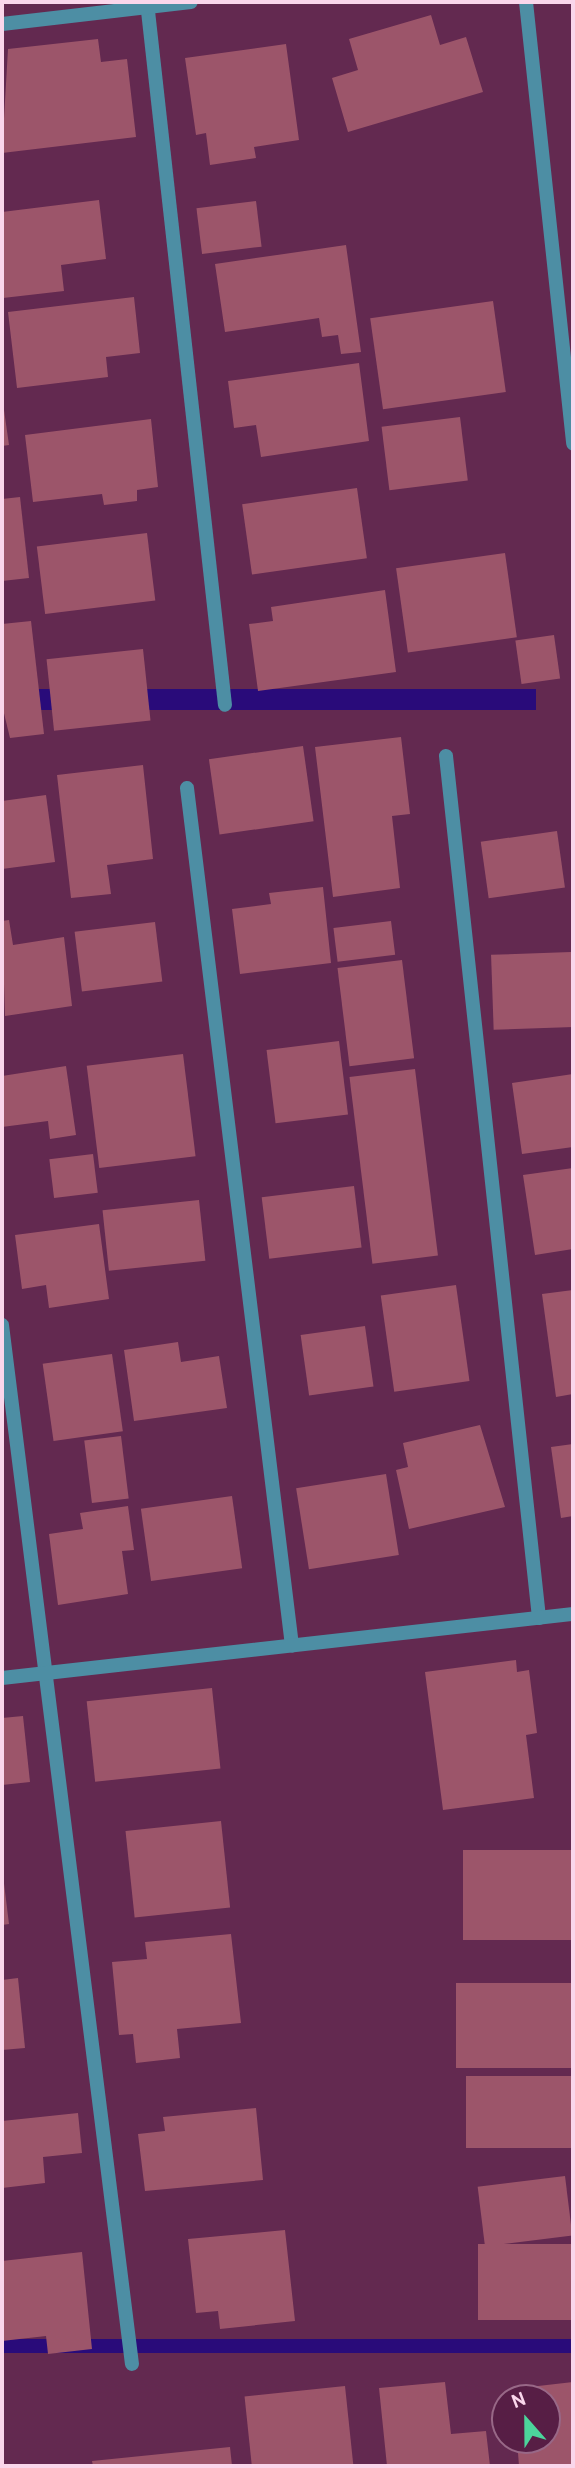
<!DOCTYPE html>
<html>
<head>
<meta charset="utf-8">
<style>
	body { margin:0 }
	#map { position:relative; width:575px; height:2468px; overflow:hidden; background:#632950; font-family:Overpass,sans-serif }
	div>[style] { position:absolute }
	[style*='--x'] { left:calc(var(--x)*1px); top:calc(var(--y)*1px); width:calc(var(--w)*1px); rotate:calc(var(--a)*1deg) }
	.water>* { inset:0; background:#290b7a; transform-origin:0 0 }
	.building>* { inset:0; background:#9c556a; transform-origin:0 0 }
	.minor>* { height:14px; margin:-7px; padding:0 7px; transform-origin:7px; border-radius:7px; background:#4d8ea4 }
	.tertiary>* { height:14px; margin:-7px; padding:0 7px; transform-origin:7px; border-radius:7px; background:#4d8ea4 }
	span { translate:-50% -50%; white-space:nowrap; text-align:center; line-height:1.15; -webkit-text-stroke:6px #571e45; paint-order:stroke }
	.frame { position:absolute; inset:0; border:4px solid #fad6eb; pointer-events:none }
	.north { position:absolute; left:491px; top:2384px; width:70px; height:70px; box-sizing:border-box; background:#571e45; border:2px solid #986887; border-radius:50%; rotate:339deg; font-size:19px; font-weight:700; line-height:28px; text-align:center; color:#fad6eb }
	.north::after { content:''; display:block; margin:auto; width:24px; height:32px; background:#4cd49b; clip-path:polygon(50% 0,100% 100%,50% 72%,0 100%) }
</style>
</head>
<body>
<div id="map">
	<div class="water">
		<div style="left:536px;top:689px;width:21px;height:538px;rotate:90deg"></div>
		<div style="left:573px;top:2339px;width:14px;height:574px;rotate:90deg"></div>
	</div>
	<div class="building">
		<div style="clip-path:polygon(431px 15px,440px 45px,466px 37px,483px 92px,348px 132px,332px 78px,358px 70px,349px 39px)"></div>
		<div style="clip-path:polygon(98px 39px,101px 62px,127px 59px,136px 137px,2px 153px,8px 49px)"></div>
		<div style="clip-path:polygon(286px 44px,299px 140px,254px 147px,256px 158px,210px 165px,206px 133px,196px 135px,185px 58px)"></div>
		<div style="clip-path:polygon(99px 200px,106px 259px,61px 265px,64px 291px,3px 298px,2px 212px)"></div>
		<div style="left:256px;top:201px;width:46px;height:60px;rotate:83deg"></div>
		<div style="clip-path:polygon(346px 245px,361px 352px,341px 354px,338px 335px,322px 337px,319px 318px,225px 332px,215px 264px)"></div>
		<div style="clip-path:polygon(134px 297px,140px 353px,106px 357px,108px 377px,17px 388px,8px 312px)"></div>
		<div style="left:493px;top:301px;width:92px;height:124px;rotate:82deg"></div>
		<div style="clip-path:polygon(359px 363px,369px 441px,261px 457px,256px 425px,234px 428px,228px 381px)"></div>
		<div style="clip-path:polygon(2px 396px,9px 445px,2px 446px)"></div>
		<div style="left:460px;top:417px;width:64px;height:79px;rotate:83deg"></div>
		<div style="clip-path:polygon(151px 419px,158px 487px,137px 490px,137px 501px,104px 505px,102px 494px,33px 502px,25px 435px)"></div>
		<div style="left:357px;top:488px;width:71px;height:116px;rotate:82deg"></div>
		<div style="clip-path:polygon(20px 497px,29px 578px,2px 581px,2px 499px)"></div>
		<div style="left:147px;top:533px;width:68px;height:111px;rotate:83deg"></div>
		<div style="left:505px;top:553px;width:85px;height:110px;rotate:82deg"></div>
		<div style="clip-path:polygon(385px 590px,396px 672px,258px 691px,249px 624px,273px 621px,271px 607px)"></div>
		<div style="clip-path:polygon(31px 621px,44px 734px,10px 738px,2px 705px,2px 624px)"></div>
		<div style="left:554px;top:635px;width:44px;height:39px;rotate:82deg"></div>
		<div style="left:143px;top:649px;width:72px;height:97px;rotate:84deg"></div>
		<div style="clip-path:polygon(401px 737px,410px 814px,392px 816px,400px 888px,333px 897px,315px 747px)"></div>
		<div style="left:303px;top:746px;width:76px;height:95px;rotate:82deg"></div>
		<div style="clip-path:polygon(143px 765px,153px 859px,107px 865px,111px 894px,71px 898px,57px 775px)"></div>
		<div style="clip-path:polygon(46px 795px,55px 862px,2px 869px,2px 801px)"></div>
		<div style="left:557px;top:831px;width:57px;height:77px;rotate:82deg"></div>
		<div style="clip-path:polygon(323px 887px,331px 963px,240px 974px,232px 909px,271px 904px,269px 893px)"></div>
		<div style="clip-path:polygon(9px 920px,13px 945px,64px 937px,72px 1006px,5px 1016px,2px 921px)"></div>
		<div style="left:391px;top:921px;width:34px;height:58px;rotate:83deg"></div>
		<div style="left:155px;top:922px;width:60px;height:81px;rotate:83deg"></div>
		<div style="left:571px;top:952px;width:75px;height:80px;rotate:88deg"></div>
		<div style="left:402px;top:960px;width:99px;height:65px;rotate:83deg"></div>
		<div style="left:339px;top:1041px;width:74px;height:73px;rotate:83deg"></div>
		<div style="left:183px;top:1054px;width:103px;height:97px;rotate:83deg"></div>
		<div style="clip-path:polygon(66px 1066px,76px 1135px,50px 1139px,48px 1121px,2px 1127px,2px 1076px)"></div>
		<div style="left:415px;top:1069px;width:188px;height:66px;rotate:83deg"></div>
		<div style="clip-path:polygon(573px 1074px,573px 1147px,522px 1154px,512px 1083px)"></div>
		<div style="left:93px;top:1154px;width:39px;height:44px;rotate:83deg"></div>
		<div style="clip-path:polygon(573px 1168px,573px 1249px,535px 1255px,523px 1175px)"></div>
		<div style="left:354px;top:1186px;width:62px;height:93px;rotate:83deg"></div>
		<div style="left:199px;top:1200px;width:61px;height:97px;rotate:84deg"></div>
		<div style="clip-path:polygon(99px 1224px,109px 1299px,49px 1308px,46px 1285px,22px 1289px,15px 1235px)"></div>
		<div style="left:456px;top:1285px;width:97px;height:76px;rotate:82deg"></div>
		<div style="clip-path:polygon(573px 1290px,573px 1394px,556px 1397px,542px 1294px)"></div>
		<div style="left:365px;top:1326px;width:61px;height:65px;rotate:82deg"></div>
		<div style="clip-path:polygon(178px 1342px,181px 1362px,219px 1356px,227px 1408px,134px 1421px,124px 1350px)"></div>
		<div style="left:112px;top:1354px;width:78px;height:70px;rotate:82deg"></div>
		<div style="clip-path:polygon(480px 1425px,505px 1507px,409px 1529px,396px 1470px,408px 1467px,403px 1443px)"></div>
		<div style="left:121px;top:1436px;width:63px;height:37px;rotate:83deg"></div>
		<div style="clip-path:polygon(573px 1444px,573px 1516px,561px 1518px,551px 1447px)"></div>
		<div style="left:386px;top:1474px;width:82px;height:91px;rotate:81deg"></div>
		<div style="left:232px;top:1496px;width:73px;height:92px;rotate:82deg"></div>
		<div style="clip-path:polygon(128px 1506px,134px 1550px,122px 1551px,128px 1594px,58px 1605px,49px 1534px,83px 1529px,80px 1513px)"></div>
		<div style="clip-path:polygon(516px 1660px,517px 1672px,529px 1670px,537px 1733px,526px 1735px,534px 1798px,443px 1810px,425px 1672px)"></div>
		<div style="left:212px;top:1688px;width:81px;height:126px;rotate:84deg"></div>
		<div style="clip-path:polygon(23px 1716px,30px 1782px,2px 1785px,2px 1718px)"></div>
		<div style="left:221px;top:1821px;width:87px;height:96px;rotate:84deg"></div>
		<div style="left:573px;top:1850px;width:90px;height:110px;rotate:90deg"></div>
		<div style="clip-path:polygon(2px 1867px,9px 1924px,2px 1925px)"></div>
		<div style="clip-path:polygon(231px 1934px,241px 2023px,177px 2029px,180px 2058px,136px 2063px,133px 2034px,119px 2035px,112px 1962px,147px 1959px,145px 1942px)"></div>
		<div style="clip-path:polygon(18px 1978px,25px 2048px,2px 2050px,2px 1980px)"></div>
		<div style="left:573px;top:1983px;width:85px;height:117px;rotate:90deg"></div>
		<div style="left:573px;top:2076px;width:72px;height:107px;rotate:90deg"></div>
		<div style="clip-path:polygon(256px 2108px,263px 2180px,145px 2191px,138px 2134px,165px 2131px,163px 2117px)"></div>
		<div style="clip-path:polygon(78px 2113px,82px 2153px,43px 2157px,45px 2183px,2px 2188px,2px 2121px)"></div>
		<div style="left:565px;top:2176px;width:60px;height:88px;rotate:83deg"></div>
		<div style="clip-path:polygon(285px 2230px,295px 2321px,220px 2329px,218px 2311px,196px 2313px,188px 2239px)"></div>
		<div style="left:573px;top:2244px;width:76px;height:95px;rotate:90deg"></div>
		<div style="clip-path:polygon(82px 2252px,92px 2349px,48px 2354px,46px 2336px,2px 2341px,2px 2261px)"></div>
		<div style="clip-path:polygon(445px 2382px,451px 2434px,486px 2431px,490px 2466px,387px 2466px,379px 2388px)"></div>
		<div style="clip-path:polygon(573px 2382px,573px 2466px,519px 2466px,517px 2440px,547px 2440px,547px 2398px,513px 2398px,512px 2389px)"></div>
		<div style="left:345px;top:2386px;width:80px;height:101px;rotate:84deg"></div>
		<div style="clip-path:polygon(230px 2447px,232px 2466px,93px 2466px,92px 2461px)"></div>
	</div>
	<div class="minor">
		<div style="--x:147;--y:2;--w:707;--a:83.67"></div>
		<div style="--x:2;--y:24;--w:190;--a:-6.6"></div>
		<div style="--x:446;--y:756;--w:867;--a:83.84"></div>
		<div style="--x:187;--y:788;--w:864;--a:83.02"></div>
		<div style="--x:2;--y:1325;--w:1047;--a:82.87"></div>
		<div style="--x:2;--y:1678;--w:575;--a:-6.4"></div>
	</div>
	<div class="tertiary">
		<div style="--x:526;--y:2;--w:444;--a:83.9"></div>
	</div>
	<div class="frame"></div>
	<div class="north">N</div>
</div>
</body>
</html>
